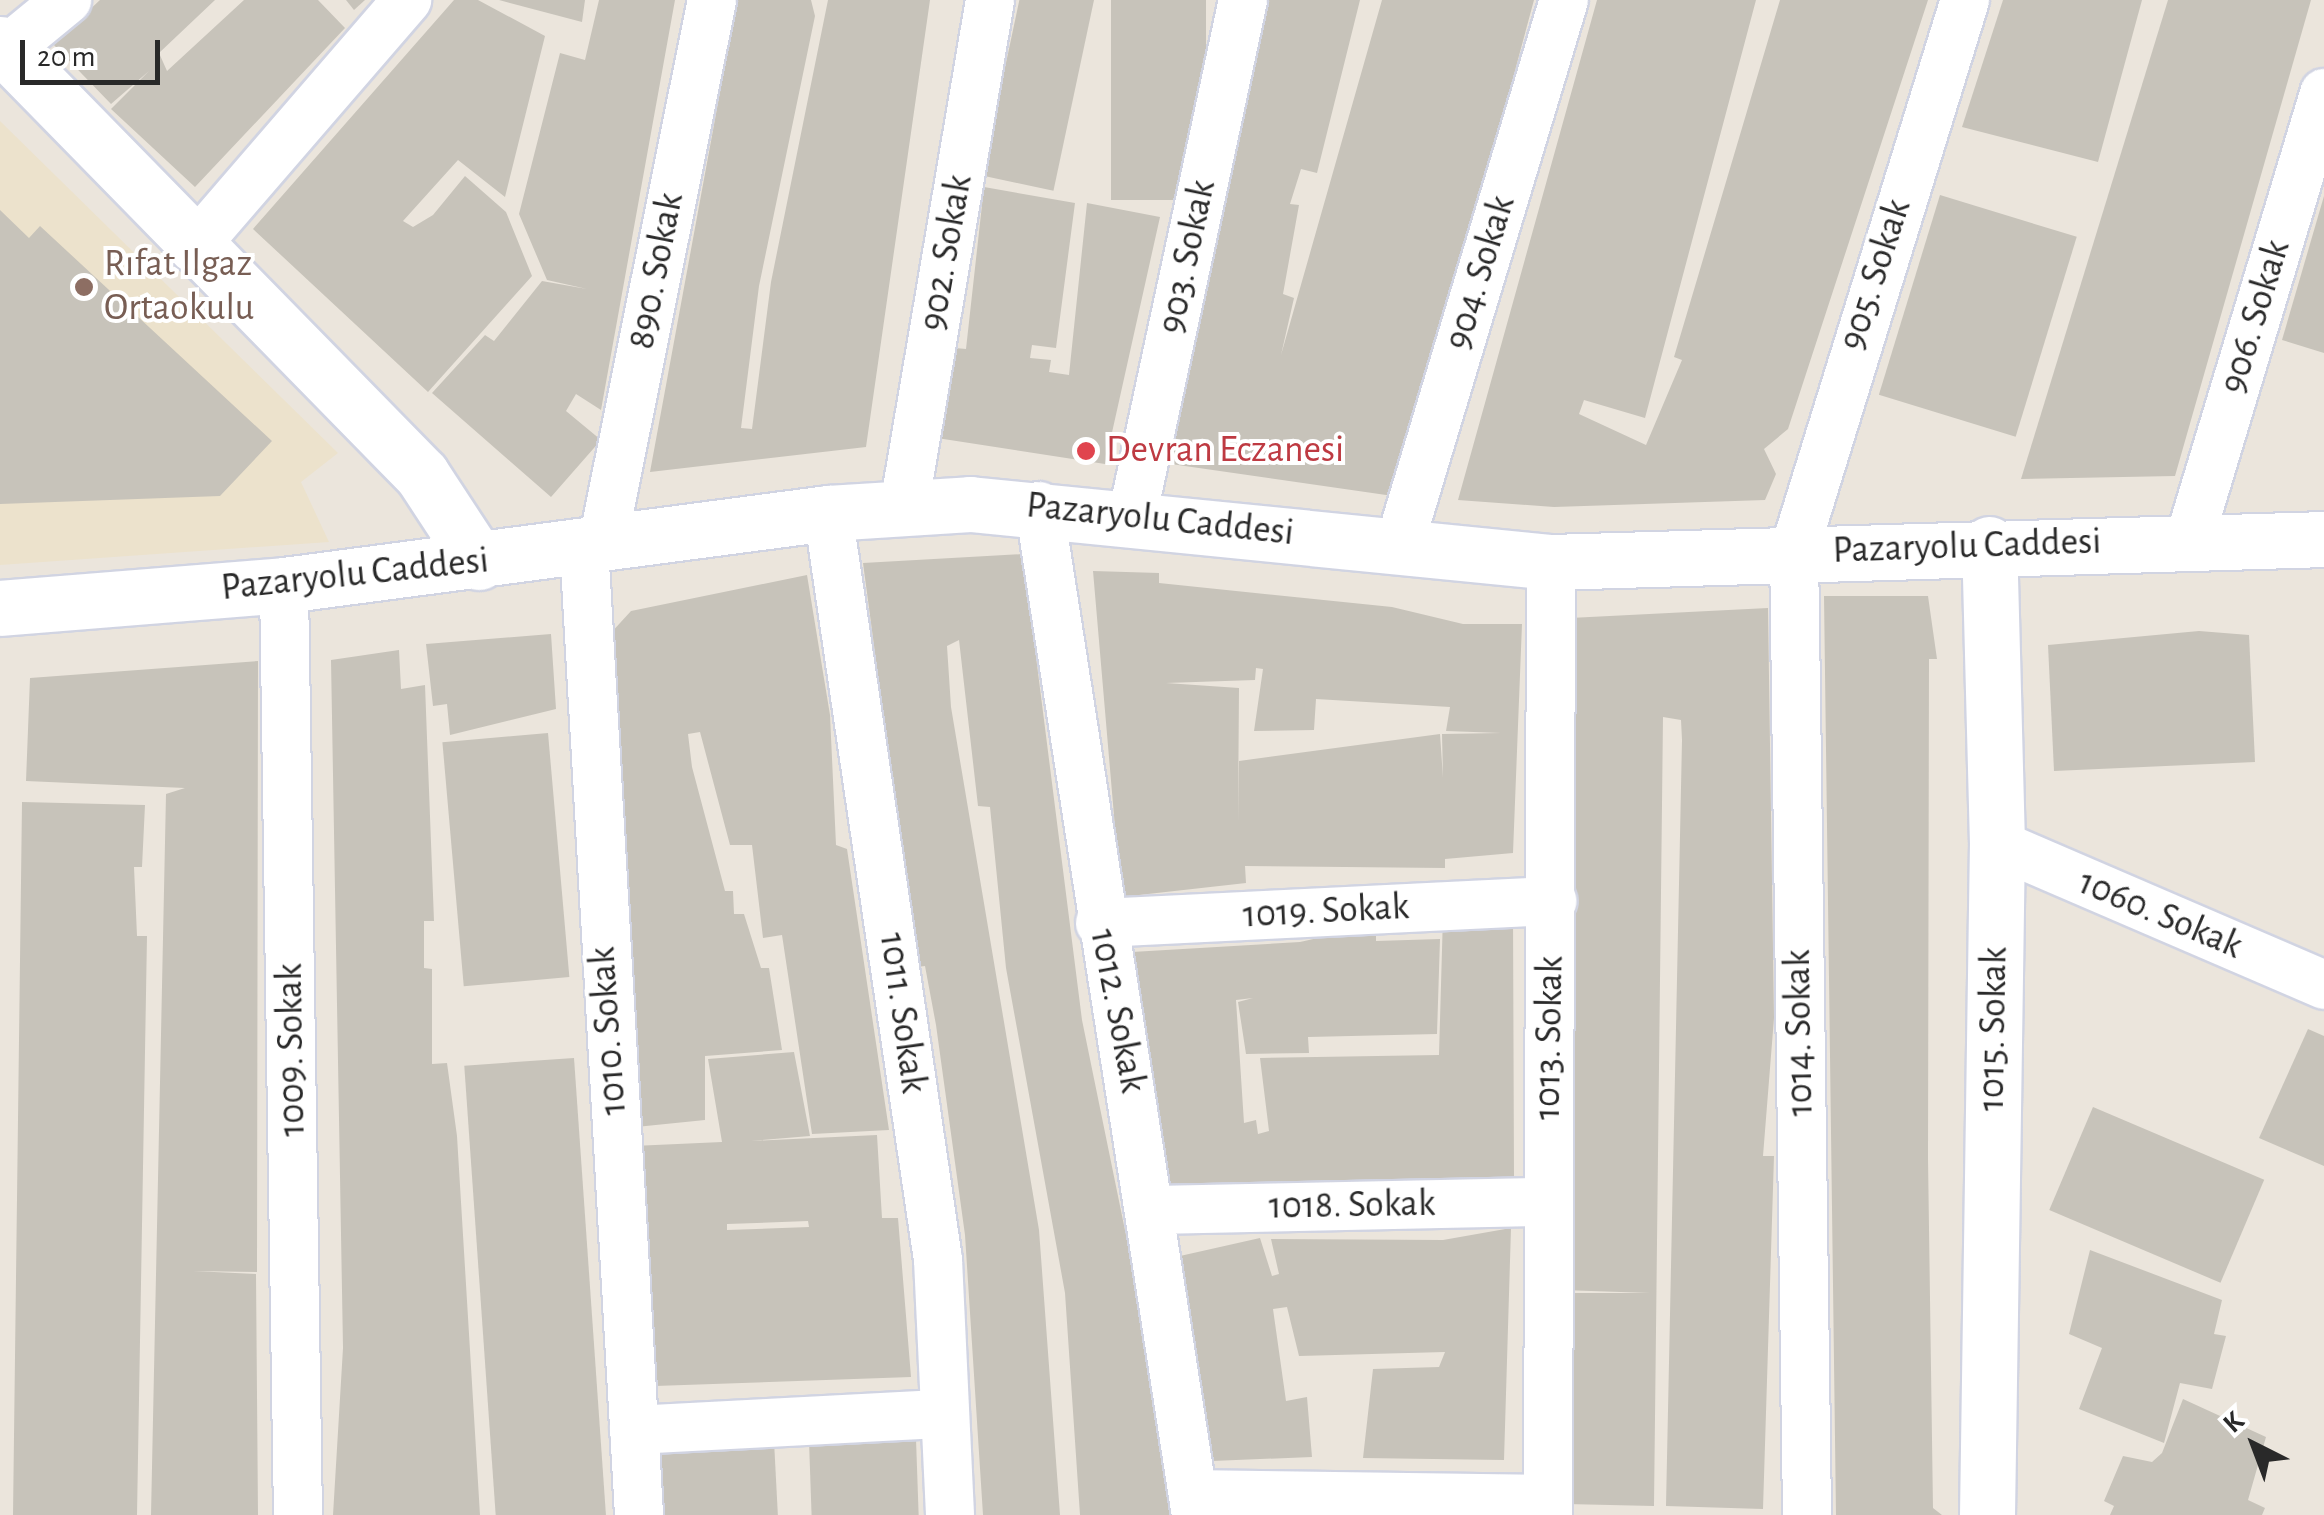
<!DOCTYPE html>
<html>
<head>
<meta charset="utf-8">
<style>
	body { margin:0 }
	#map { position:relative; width:2324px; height:1515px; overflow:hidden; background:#ebe5dc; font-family:"Alegreya Sans",sans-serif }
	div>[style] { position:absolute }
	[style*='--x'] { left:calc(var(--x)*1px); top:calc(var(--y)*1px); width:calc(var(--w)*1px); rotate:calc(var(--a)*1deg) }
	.education>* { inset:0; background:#ece2cc }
	.building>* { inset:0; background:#c7c3ba; transform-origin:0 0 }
	.roads { filter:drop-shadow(2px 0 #d1d4e2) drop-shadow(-2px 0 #d1d4e2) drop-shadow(0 2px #d1d4e2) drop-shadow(0 -2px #d1d4e2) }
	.minor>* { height:48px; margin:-24px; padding:0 24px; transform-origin:24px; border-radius:24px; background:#fff }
	.tertiary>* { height:55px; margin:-27.5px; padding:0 27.5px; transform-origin:27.5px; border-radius:27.5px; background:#fff }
	.secondary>* { height:55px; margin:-27.5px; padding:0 27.5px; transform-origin:27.5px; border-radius:27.5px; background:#fff }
	.dots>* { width:28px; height:28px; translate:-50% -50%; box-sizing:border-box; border:5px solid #fff; border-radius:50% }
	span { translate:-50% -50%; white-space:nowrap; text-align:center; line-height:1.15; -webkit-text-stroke:8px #fff; paint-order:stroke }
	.street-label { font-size:38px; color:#292929 }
	.education-label { font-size:38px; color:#785e54 }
	.left { translate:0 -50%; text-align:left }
	.health-label { font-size:38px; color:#be3a42 }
	.north { position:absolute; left:2204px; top:1395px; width:100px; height:100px; -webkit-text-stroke:8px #fff; paint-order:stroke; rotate:318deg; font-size:28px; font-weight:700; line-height:40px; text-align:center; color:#292929 }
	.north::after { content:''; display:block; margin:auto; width:35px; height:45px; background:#292929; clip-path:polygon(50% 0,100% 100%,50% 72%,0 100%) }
	.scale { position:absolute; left:20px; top:40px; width:140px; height:45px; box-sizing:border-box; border:5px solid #292929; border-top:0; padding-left:12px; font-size:30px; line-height:35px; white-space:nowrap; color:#292929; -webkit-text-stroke:8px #fff; paint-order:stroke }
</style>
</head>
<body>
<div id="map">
	<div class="education">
		<div style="clip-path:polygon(0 121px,338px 453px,301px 482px,329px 542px,0 565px)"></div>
	</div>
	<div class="building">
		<div style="clip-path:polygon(100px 0,215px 0,159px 53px,167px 71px,244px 0,318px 0,345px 28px,195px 187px,111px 109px,149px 71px,111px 104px,53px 44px)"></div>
		<div style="clip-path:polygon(346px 0,365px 0,354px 10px)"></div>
		<div style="clip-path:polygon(454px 0,478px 0,545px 36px,505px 197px,458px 160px,403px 221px,413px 227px,433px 215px,465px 176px,506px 212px,532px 276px,428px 392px,253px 229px)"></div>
		<div style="clip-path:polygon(499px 0,585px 0,582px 22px)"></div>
		<div style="clip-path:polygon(599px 0,675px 0,601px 410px,576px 394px,566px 411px,601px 440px,551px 497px,432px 393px,485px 335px,494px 341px,542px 281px,587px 289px,547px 280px,519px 214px,560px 53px,585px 60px)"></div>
		<div style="clip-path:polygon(737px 0,811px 0,815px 16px,759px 286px,741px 428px,752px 429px,771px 282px,828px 0,930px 0,866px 447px,650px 472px)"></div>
		<div style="left:1094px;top:0;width:195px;height:73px;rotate:102deg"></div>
		<div style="left:1111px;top:0;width:95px;height:200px"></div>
		<div style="clip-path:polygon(1262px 0,1360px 0,1317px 173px,1301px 169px,1290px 204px,1299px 205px,1283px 294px,1294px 298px,1281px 355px,1382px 0,1534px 0,1400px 497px,1164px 463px)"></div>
		<div style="clip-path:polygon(1597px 0,1756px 0,1645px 418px,1584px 400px,1579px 414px,1646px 445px,1682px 360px,1674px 357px,1780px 0,1928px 0,1788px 429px,1764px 449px,1776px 474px,1765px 500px,1554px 507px,1458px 500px)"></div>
		<div style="clip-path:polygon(2003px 0,2142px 0,2098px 162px,1962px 127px)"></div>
		<div style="clip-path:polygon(2168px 0,2311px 0,2175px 476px,2021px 479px)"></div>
		<div style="clip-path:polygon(984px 187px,1075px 203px,1056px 348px,1032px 345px,1030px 358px,1051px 360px,1049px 372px,1069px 375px,1087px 203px,1160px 217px,1105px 464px,937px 438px,955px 348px,966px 349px)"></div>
		<div style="left:1940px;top:195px;width:143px;height:209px;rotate:17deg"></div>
		<div style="clip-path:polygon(2324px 196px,2324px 353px,2282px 340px)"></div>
		<div style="clip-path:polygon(0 210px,29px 238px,40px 226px,272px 441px,220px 496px,0 504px)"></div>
		<div style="clip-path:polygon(1023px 554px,1082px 1020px,1136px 1284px,1170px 1515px,1080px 1515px,1065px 1293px,1006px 968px,990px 807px,978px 806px,959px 640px,947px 646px,951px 707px,1039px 1230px,1060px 1515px,983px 1515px,965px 1235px,936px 1025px,925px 966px,917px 967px,863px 563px)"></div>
		<div style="clip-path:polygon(evenodd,1093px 571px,1159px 573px,1159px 583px,1392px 607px,1463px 624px,1522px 624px,1513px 853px,1445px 859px,1445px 868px,1245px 866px,1246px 883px,1121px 897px,1093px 571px,1256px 668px,1263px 669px,1254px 731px,1314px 730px,1316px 699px,1450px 707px,1446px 731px,1501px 733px,1442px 734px,1443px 778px,1440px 734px,1239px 761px,1238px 822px,1239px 688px,1166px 683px,1255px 680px,1256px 668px)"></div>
		<div style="clip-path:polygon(807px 575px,830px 715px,836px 845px,847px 849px,889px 1130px,812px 1134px,782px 935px,763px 938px,752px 845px,730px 845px,700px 732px,688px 734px,692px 767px,725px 891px,733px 891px,734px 914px,744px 914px,761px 968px,769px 968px,782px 1050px,705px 1056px,705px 1120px,636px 1127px,609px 635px,631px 611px)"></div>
		<div style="clip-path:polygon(1824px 596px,1928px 596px,1937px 659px,1929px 659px,1928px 1158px,1933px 1508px,1942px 1515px,1836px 1515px)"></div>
		<div style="clip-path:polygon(1768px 608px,1774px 1018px,1763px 1156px,1774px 1156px,1763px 1509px,1666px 1506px,1682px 740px,1681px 720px,1663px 717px,1654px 1506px,1566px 1504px,1567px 1293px,1650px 1293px,1562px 1290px,1570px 618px)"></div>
		<div style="clip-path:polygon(2199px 631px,2249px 635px,2255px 762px,2054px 771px,2048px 645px)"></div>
		<div style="clip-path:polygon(551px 634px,556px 709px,450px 735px,447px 704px,433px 706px,426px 644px)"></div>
		<div style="clip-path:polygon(399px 650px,401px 689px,425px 685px,434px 921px,424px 921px,424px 968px,432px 969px,432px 1064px,447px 1063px,457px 1136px,480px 1515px,333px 1515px,343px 1348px,331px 660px)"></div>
		<div style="clip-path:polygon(258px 661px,257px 1272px,193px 1271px,256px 1274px,258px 1515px,151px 1515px,166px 794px,185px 788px,26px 781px,30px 678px)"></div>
		<div style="left:548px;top:733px;width:245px;height:106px;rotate:85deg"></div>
		<div style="clip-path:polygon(22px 802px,145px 805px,142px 867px,134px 867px,137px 936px,147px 936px,137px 1515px,13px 1515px)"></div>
		<div style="clip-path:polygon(1513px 912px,1514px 1178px,1261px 1183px,1173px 1200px,1132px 952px,1300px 942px,1376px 925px,1376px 941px,1440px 939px,1437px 1034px,1308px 1037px,1309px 1053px,1246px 1054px,1238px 1002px,1253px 998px,1236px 1000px,1244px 1123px,1256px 1120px,1258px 1134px,1269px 1131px,1260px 1058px,1439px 1055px,1443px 915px)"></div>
		<div style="clip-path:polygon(2308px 1029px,2324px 1036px,2324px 1166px,2259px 1138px)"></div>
		<div style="clip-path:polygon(evenodd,794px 1052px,810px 1136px,751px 1141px,877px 1135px,882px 1218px,898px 1218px,911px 1377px,655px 1386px,633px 1146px,722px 1142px,708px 1059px,794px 1052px,808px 1221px,809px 1227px,727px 1230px,727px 1224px,808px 1221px)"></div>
		<div style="left:574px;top:1058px;width:458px;height:110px;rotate:86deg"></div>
		<div style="left:2093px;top:1107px;width:186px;height:112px;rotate:23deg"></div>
		<div style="clip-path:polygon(1511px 1228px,1504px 1460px,1363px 1458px,1373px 1369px,1439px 1367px,1445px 1352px,1299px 1356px,1287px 1307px,1273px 1309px,1286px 1401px,1307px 1397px,1312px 1457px,1212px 1461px,1180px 1256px,1260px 1238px,1272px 1276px,1279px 1274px,1271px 1239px,1443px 1240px)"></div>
		<div style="clip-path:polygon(2090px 1250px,2222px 1300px,2214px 1334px,2226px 1336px,2212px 1389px,2180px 1383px,2164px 1443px,2079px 1409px,2102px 1348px,2069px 1334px)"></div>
		<div style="clip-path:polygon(2183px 1399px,2266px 1437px,2248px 1500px,2265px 1508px,2262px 1515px,2110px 1515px,2114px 1506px,2104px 1501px,2123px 1456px,2152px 1462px,2162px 1453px)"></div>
		<div style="left:916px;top:1439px;width:76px;height:107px;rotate:88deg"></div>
		<div style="left:774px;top:1441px;width:74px;height:119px;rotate:87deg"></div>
	</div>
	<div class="roads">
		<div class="minor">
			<div style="--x:0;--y:55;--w:87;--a:-39.4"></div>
			<div style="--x:193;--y:248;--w:328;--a:-49.2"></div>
			<div style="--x:1039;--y:506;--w:1021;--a:81.16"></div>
			<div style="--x:904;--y:507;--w:514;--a:-80.37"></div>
			<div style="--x:828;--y:513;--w:755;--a:81.62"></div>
			<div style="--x:938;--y:1260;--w:255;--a:87.3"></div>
			<div style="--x:1133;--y:513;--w:525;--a:-77.9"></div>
			<div style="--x:2189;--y:541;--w:468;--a:-73.2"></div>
			<div style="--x:603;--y:542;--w:553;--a:-78.63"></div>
			<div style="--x:584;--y:546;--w:971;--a:86.75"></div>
			<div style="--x:1399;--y:546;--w:570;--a:-73.19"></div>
			<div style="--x:284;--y:585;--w:930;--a:89.14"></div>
			<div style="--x:1997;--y:844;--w:356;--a:23.3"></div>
			<div style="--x:1100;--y:923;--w:453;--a:-2.8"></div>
			<div style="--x:1155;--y:1210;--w:393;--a:-1.2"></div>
			<div style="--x:634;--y:1430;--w:310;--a:-3"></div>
			<div style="--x:1193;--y:1494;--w:355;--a:0.8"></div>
			<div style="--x:1548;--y:1515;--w:953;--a:-89.82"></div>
			<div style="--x:1807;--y:1515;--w:963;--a:-90.77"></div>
			<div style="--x:1794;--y:552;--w:578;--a:-72.79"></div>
		</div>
		<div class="tertiary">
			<div style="--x:1987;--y:1515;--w:671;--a:-89.15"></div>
			<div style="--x:1997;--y:844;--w:300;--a:-91.5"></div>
		</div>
		<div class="secondary">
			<div style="--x:0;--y:44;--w:603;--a:45.6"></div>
			<div style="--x:422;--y:475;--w:104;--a:56.8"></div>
			<div style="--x:0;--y:608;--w:285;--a:-4.6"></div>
			<div style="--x:284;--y:585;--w:549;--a:-7.54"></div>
			<div style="--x:828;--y:513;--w:142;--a:-3.6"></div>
			<div style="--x:970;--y:504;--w:584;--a:5.7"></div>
			<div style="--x:1551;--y:562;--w:773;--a:-1.7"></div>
		</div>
	</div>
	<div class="dots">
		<div style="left:84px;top:287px;background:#8d6e63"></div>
		<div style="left:1086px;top:451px;background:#e0444e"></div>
	</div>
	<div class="street-label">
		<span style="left:947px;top:253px;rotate:-80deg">902. Sokak</span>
		<span style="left:1188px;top:257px;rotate:-78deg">903. Sokak</span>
		<span style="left:657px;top:271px;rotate:-79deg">890. Sokak</span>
		<span style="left:1481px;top:273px;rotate:-73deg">904. Sokak</span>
		<span style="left:1876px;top:275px;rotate:-72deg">905. Sokak</span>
		<span style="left:2256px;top:317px;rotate:-73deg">906. Sokak</span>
		<span style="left:1160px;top:520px;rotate:6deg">Pazaryolu Caddesi</span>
		<span style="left:1967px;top:547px;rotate:-2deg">Pazaryolu Caddesi</span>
		<span style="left:355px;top:575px;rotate:-6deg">Pazaryolu Caddesi</span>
		<span style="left:1326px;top:912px;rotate:-3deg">1019. Sokak</span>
		<span style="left:2160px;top:915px;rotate:23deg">1060. Sokak</span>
		<span style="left:1117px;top:1011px;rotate:79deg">1012. Sokak</span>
		<span style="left:902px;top:1013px;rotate:82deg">1011. Sokak</span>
		<span style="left:1994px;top:1029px;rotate:-89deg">1015. Sokak</span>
		<span style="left:609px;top:1031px;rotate:-94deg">1010. Sokak</span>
		<span style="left:1800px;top:1033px;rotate:-91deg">1014. Sokak</span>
		<span style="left:1550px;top:1038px;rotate:-89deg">1013. Sokak</span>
		<span style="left:292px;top:1050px;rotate:-91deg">1009. Sokak</span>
		<span style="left:1352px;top:1206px;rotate:-1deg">1018. Sokak</span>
	</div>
	<div class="education-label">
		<span class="left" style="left:104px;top:287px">Rıfat Ilgaz<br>Ortaokulu</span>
	</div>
	<div class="health-label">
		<span class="left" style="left:1106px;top:451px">Devran Eczanesi</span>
	</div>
	<div class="north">K</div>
	<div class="scale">20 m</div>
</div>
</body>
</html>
